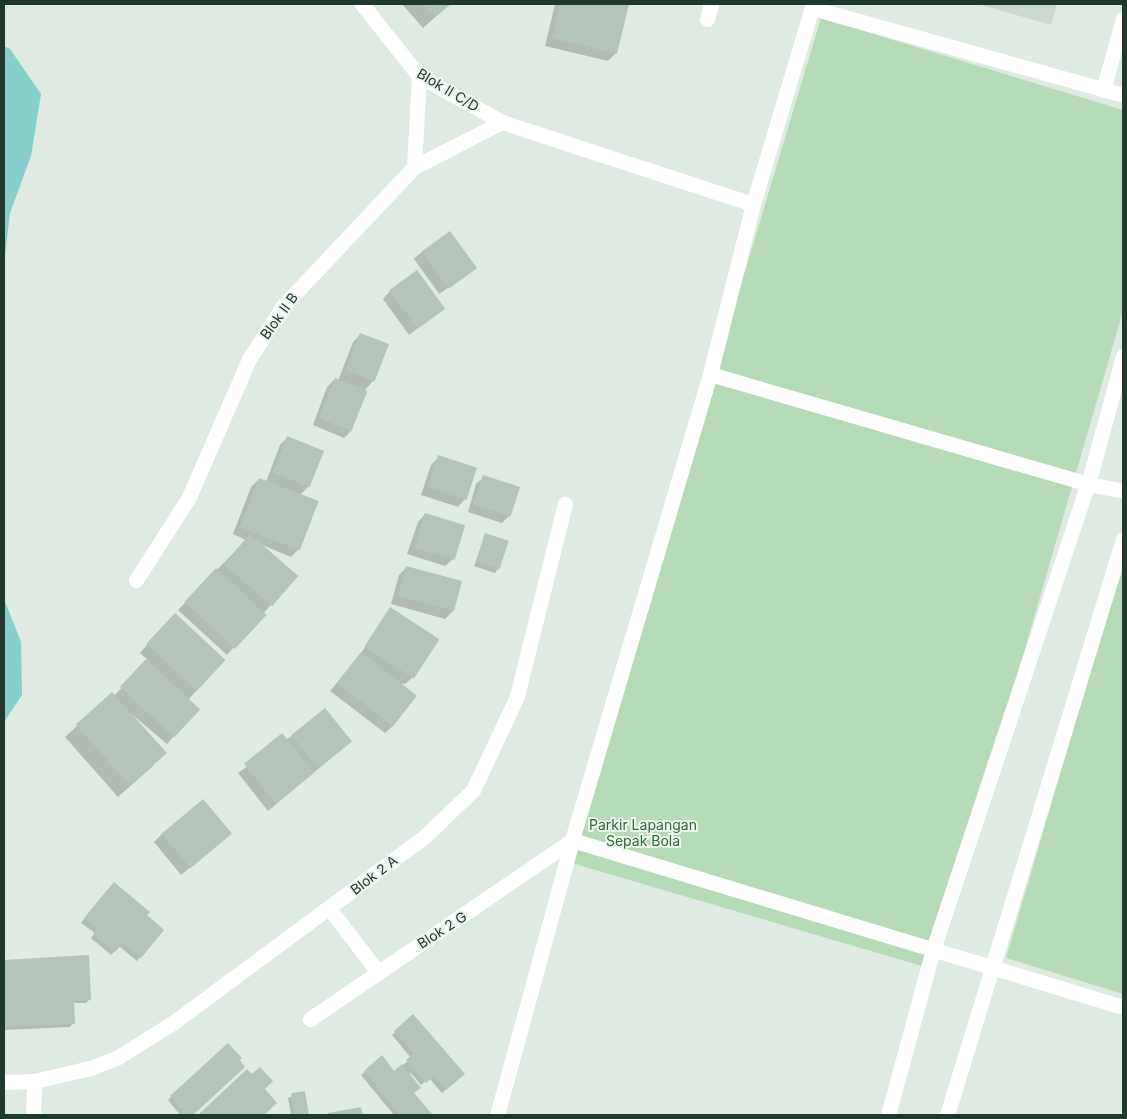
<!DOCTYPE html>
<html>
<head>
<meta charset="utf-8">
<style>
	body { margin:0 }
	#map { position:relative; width:1127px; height:1119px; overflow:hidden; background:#deeae2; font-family:Inter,sans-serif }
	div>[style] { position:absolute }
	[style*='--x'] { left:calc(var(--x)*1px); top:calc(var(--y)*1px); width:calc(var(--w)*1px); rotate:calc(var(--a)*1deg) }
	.built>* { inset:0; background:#ccd9d1 }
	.green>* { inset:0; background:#b7dbb8 }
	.water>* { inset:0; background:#86cfca }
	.shadow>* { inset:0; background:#0003; transform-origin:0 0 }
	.building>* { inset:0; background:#b4c4ba; transform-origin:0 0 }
	.minor>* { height:15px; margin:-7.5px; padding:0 7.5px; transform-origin:7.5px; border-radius:7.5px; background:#fff }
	span { translate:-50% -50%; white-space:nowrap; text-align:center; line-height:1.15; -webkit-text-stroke:4px #eef6f1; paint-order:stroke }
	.street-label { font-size:14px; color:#20392d }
	.park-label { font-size:14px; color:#2b6f36 }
	.frame { position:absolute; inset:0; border:5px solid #20392d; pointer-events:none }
</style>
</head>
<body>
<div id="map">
	<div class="built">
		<div style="clip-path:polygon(978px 4px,1057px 4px,1051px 25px)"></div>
	</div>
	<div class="green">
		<div style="clip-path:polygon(821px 18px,1123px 110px,1123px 311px,932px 969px,568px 862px)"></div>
		<div style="clip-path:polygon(1123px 561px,1123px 994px,1006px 958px)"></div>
	</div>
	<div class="water">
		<div style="clip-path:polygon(4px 46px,10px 49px,41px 94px,31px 156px,10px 213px,4px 264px)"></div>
		<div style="clip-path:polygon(4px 599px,21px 642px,22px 695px,4px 722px)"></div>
	</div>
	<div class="shadow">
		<div style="clip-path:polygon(402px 4px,450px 4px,423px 28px)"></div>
		<div style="clip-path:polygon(555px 4px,627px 4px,616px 53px,608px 61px,545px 46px)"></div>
		<div style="left:450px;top:232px;width:44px;height:45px;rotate:54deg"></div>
		<div style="clip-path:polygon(390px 291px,443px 308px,409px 335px,383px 299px)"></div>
		<div style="clip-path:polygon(360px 335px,373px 381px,364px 391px,352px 430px,344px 438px,313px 425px,327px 387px,335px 379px,338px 381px,353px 342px)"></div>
		<div style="clip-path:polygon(288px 437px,309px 486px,300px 495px,299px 549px,291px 557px,262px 545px,296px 576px,227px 655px,178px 610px,246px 540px,233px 534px,251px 487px,259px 479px,266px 482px,280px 445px)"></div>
		<div style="clip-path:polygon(439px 457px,465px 499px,458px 507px,421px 495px,431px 465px)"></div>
		<div style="clip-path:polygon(484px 477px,518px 488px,509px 516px,502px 523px,468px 512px,476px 484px)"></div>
		<div style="clip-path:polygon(425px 514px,453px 559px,445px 566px,407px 554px,418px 522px)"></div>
		<div style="clip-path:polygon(486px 535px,498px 569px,495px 573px,474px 566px)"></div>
		<div style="clip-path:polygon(407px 567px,453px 611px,445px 619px,391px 604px,399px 575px)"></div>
		<div style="clip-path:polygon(390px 608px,413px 677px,405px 684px,399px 683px,393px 726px,385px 733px,330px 691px,360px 655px)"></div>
		<div style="clip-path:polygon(167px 622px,225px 660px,188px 700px,174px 736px,167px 744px,128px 711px,154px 765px,118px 797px,65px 737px,112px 694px,114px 696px,148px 660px,140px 653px)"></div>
		<div style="clip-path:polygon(293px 735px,343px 748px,268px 811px,238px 773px)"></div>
		<div style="clip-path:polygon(162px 834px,222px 841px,181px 875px,154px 842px)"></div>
		<div style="clip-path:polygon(110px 887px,145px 916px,140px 957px,137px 961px,119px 946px,111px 955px,91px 938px,95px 933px,81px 923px)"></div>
		<div style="clip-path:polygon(87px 957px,90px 999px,86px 1003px,73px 1003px,73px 1023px,70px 1027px,4px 1030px,4px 961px)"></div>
		<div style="clip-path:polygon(413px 1016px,463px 1073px,442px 1093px,429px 1078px,421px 1085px,410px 1072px,413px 1093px,431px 1115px,394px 1115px,361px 1075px,365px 1072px,394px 1073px,411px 1058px,392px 1035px)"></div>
		<div style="clip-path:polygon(227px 1044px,243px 1067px,191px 1115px,180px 1115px,168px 1100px)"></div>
		<div style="clip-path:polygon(247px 1071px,276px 1103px,263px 1115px,200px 1115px)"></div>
		<div style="clip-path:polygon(304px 1092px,308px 1115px,291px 1115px,288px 1098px)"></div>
	</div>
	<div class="building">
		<div style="clip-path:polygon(423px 4px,451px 4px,435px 17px)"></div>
		<div style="clip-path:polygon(560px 4px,629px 4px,617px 54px,552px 38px)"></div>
		<div style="left:450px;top:231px;width:46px;height:35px;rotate:54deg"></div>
		<div style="left:417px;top:270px;width:48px;height:34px;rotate:54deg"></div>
		<div style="left:360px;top:333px;width:31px;height:40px;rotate:21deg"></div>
		<div style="left:335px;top:378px;width:35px;height:43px;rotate:22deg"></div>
		<div style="left:287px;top:436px;width:40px;height:39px;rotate:22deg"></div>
		<div style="left:438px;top:455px;width:41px;height:34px;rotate:18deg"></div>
		<div style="left:483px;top:475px;width:39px;height:31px;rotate:18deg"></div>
		<div style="left:259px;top:478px;width:64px;height:53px;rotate:21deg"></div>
		<div style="left:425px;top:513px;width:42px;height:36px;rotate:17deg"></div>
		<div style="left:485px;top:533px;width:25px;height:30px;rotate:18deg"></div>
		<div style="left:250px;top:534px;width:64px;height:40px;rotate:41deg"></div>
		<div style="left:406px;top:566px;width:58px;height:31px;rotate:15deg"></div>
		<div style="left:216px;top:568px;width:69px;height:46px;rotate:43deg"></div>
		<div style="left:390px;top:607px;width:59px;height:47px;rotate:33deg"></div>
		<div style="left:175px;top:613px;width:69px;height:42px;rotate:43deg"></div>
		<div style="left:361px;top:652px;width:71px;height:39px;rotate:38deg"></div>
		<div style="left:146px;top:659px;width:74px;height:38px;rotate:43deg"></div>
		<div style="left:112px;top:692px;width:82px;height:49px;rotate:48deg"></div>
		<div style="left:325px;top:708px;width:43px;height:43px;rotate:51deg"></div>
		<div style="left:282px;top:733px;width:51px;height:49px;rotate:51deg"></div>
		<div style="left:203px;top:799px;width:45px;height:54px;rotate:50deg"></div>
		<div style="clip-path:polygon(114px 882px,150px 912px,147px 915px,164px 930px,141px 958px,123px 943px,115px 952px,93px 934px,97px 929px,84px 918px)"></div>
		<div style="clip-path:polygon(89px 955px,91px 1000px,74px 1001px,75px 1024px,4px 1027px,4px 960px)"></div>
		<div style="clip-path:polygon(413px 1014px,465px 1074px,446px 1090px,434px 1076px,426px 1083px,406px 1060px,414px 1053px,394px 1031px)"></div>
		<div style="clip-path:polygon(228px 1043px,242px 1058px,240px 1060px,245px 1067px,193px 1115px,182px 1115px,183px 1110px,170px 1096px)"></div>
		<div style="clip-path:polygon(382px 1055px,394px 1071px,402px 1064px,421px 1088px,414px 1093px,433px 1115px,400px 1115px,364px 1071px)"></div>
		<div style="clip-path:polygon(260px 1067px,273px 1081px,265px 1089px,277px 1103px,264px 1115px,198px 1115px,247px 1069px,252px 1074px)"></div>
		<div style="left:305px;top:1091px;width:24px;height:14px;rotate:81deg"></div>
		<div style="clip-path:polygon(361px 1107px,363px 1115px,328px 1115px,328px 1113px)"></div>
	</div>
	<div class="minor">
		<div style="--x:362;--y:4;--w:92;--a:51.6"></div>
		<div style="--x:419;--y:76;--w:95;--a:29"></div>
		<div style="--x:502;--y:122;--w:264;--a:18.1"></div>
		<div style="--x:813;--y:4;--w:209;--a:106.7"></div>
		<div style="--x:753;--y:204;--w:175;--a:104.2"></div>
		<div style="--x:710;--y:374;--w:486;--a:106.5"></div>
		<div style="--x:572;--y:840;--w:576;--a:16.86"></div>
		<div style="--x:812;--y:8;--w:323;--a:15.6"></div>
		<div style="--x:707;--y:19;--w:16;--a:-75"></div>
		<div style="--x:1103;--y:90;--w:74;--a:-74.3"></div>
		<div style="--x:414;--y:167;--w:91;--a:-86.9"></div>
		<div style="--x:710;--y:374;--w:394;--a:16.2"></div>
		<div style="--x:1088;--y:484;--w:36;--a:11"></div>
		<div style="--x:136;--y:580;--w:98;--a:-57.4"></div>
		<div style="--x:189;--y:497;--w:150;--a:-66.5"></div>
		<div style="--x:249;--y:359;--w:63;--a:-57.3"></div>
		<div style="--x:283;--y:306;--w:191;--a:-46.7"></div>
		<div style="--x:414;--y:167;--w:99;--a:-27.1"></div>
		<div style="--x:329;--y:908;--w:81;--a:52.6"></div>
		<div style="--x:310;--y:1019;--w:317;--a:-34.3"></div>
		<div style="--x:4;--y:1082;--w:30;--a:-2"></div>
		<div style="--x:34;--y:1081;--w:57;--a:-13.1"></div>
		<div style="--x:90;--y:1068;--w:30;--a:-21"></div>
		<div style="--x:118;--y:1057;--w:66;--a:-32"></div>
		<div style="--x:174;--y:1022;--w:311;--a:-36.5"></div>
		<div style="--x:424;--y:837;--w:68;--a:-43.8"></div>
		<div style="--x:473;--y:790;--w:104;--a:-64.9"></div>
		<div style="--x:517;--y:696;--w:198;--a:-76"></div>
		<div style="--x:33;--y:1115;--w:34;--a:-88"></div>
		<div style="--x:497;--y:1115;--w:285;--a:-74.7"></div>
		<div style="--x:888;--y:1115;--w:172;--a:-74.8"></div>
		<div style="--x:933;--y:949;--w:490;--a:-71.6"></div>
		<div style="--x:1088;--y:484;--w:133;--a:-74.7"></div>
		<div style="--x:947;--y:1115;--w:602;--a:-73.01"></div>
	</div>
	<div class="street-label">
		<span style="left:448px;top:90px;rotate:31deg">Blok II C/D</span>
		<span style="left:279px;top:316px;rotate:-54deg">Blok II B</span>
		<span style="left:374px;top:875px;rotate:-37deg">Blok 2 A</span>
		<span style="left:442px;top:930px;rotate:-33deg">Blok 2 G</span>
	</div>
	<div class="park-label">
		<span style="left:643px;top:833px">Parkir Lapangan<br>Sepak Bola</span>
	</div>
	<div class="frame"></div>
</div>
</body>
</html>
